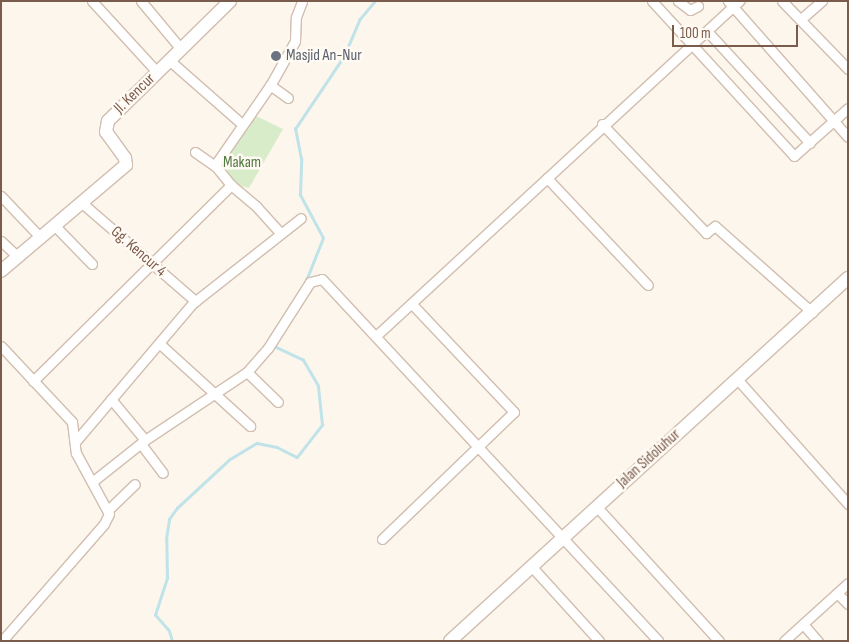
<!DOCTYPE html>
<html>
<head>
<meta charset="utf-8">
<style>
	body { margin:0 }
	#map { position:relative; width:849px; height:642px; overflow:hidden; background:#fdf6ec; font-family:"Sofia Sans Condensed",sans-serif }
	div>[style] { position:absolute }
	[style*='--x'] { left:calc(var(--x)*1px); top:calc(var(--y)*1px); width:calc(var(--w)*1px); rotate:calc(var(--a)*1deg) }
	.green>* { inset:0; background:#d8ecc9 }
	.stream>* { height:2.5px; margin:-1.25px; padding:0 1.25px; transform-origin:1.25px; border-radius:1.25px; background:#bfe3e8 }
	.roads { filter:drop-shadow(1px 0 #d1beb0) drop-shadow(-1px 0 #d1beb0) drop-shadow(0 1px #d1beb0) drop-shadow(0 -1px #d1beb0) }
	.street>* { height:9px; margin:-4.5px; padding:0 4.5px; transform-origin:4.5px; border-radius:4.5px; background:#fff }
	.secondary>* { height:12px; margin:-6px; padding:0 6px; transform-origin:6px; border-radius:6px; background:#fff }
	.dots>* { width:14px; height:14px; translate:-50% -50%; box-sizing:border-box; border:2px solid #fffaf3; border-radius:50% }
	span { translate:-50% -50%; white-space:nowrap; text-align:center; line-height:1.15; -webkit-text-stroke:5px #fffaf3; paint-order:stroke }
	.worship-label { font-size:16px; color:#5b616d }
	.left { translate:0 -50%; text-align:left }
	.street-label { font-size:16px; color:#7a5c4d }
	.park-label { font-size:16px; color:#537a41 }
	.frame { position:absolute; inset:0; border:2px solid #7a5c4d; pointer-events:none }
	.scale { position:absolute; left:672px; top:25px; width:126px; height:22px; box-sizing:border-box; border:2px solid #7a5c4d; border-top:0; padding-left:6px; font-size:15px; line-height:18px; white-space:nowrap; color:#7a5c4d; -webkit-text-stroke:4px #fffaf3; paint-order:stroke }
</style>
</head>
<body>
<div id="map">
	<div class="green">
		<div style="clip-path:polygon(254px 115px,283px 129px,249px 188px,235px 184px,217px 164px)"></div>
	</div>
	<div class="stream">
		<div style="--x:305;--y:283;--w:48;--a:-68.2"></div>
		<div style="--x:323;--y:238;--w:49;--a:-118.1"></div>
		<div style="--x:300;--y:195;--w:36;--a:-88"></div>
		<div style="--x:301;--y:159;--w:31;--a:-101"></div>
		<div style="--x:295;--y:129;--w:88;--a:-56.1"></div>
		<div style="--x:344;--y:56;--w:39;--a:-67"></div>
		<div style="--x:359;--y:20;--w:25;--a:-50"></div>
		<div style="--x:270;--y:337;--w:22;--a:-56"></div>
		<div style="--x:172;--y:641;--w:10;--a:-107"></div>
		<div style="--x:169;--y:631;--w:21;--a:-131"></div>
		<div style="--x:155;--y:615;--w:39;--a:-72"></div>
		<div style="--x:167;--y:578;--w:39;--a:-91"></div>
		<div style="--x:166;--y:539;--w:20;--a:-81"></div>
		<div style="--x:169;--y:519;--w:14;--a:-54"></div>
		<div style="--x:177;--y:508;--w:72;--a:-42.8"></div>
		<div style="--x:230;--y:459;--w:31;--a:-31"></div>
		<div style="--x:257;--y:443;--w:20;--a:11"></div>
		<div style="--x:277;--y:447;--w:22;--a:27"></div>
		<div style="--x:297;--y:457;--w:41;--a:-52"></div>
		<div style="--x:322;--y:425;--w:39;--a:-96"></div>
		<div style="--x:318;--y:386;--w:30;--a:-120"></div>
		<div style="--x:303;--y:360;--w:33;--a:-155"></div>
	</div>
	<div class="roads">
		<div class="street">
			<div style="--x:92;--y:1;--w:96;--a:47.5"></div>
			<div style="--x:141;--y:1;--w:62;--a:50.2"></div>
			<div style="--x:652;--y:1;--w:210;--a:47.5"></div>
			<div style="--x:794;--y:156;--w:72;--a:-41.6"></div>
			<div style="--x:678;--y:1;--w:15;--a:37"></div>
			<div style="--x:690;--y:10;--w:9;--a:-27"></div>
			<div style="--x:728;--y:1;--w:181;--a:48.6"></div>
			<div style="--x:782;--y:1;--w:95;--a:45.9"></div>
			<div style="--x:801;--y:19;--w:28;--a:-41"></div>
			<div style="--x:707;--y:31;--w:152;--a:47.4"></div>
			<div style="--x:169;--y:60;--w:98;--a:41.3"></div>
			<div style="--x:270;--y:85;--w:22;--a:36"></div>
			<div style="--x:602;--y:124;--w:151;--a:46.3"></div>
			<div style="--x:706;--y:233;--w:11;--a:-38"></div>
			<div style="--x:715;--y:226;--w:130;--a:41.6"></div>
			<div style="--x:195;--y:152;--w:24;--a:35"></div>
			<div style="--x:547;--y:178;--w:147;--a:46.7"></div>
			<div style="--x:231;--y:185;--w:33;--a:40"></div>
			<div style="--x:256;--y:206;--w:36;--a:48"></div>
			<div style="--x:1;--y:196;--w:58;--a:46.4"></div>
			<div style="--x:82;--y:203;--w:150;--a:40.9"></div>
			<div style="--x:55;--y:226;--w:53;--a:45.8"></div>
			<div style="--x:1;--y:241;--w:23;--a:43"></div>
			<div style="--x:377;--y:335;--w:493;--a:-42.7"></div>
			<div style="--x:160;--y:344;--w:122;--a:42.3"></div>
			<div style="--x:1;--y:346;--w:104;--a:46.9"></div>
			<div style="--x:72;--y:422;--w:31;--a:83"></div>
			<div style="--x:76;--y:453;--w:69;--a:61.6"></div>
			<div style="--x:109;--y:514;--w:11;--a:117"></div>
			<div style="--x:104;--y:524;--w:155;--a:131.1"></div>
			<div style="--x:247;--y:372;--w:43;--a:44.1"></div>
			<div style="--x:738;--y:380;--w:166;--a:48.4"></div>
			<div style="--x:33;--y:381;--w:279;--a:-44.7"></div>
			<div style="--x:231;--y:185;--w:26;--a:-129"></div>
			<div style="--x:215;--y:165;--w:98;--a:-55.3"></div>
			<div style="--x:271;--y:84;--w:49;--a:-60.8"></div>
			<div style="--x:295;--y:41;--w:24;--a:-88"></div>
			<div style="--x:296;--y:17;--w:17;--a:-69"></div>
			<div style="--x:111;--y:399;--w:53;--a:50.3"></div>
			<div style="--x:75;--y:442;--w:182;--a:-49.7"></div>
			<div style="--x:193;--y:303;--w:137;--a:-38.2"></div>
			<div style="--x:141;--y:444;--w:36;--a:53"></div>
			<div style="--x:92;--y:482;--w:68;--a:-38.4"></div>
			<div style="--x:145;--y:440;--w:123;--a:-33.7"></div>
			<div style="--x:247;--y:372;--w:32;--a:-49"></div>
			<div style="--x:268;--y:348;--w:78;--a:-57.5"></div>
			<div style="--x:310;--y:282;--w:12;--a:-14"></div>
			<div style="--x:322;--y:279;--w:494;--a:47.1"></div>
			<div style="--x:597;--y:507;--w:181;--a:47.7"></div>
			<div style="--x:108;--y:510;--w:37;--a:-44"></div>
			<div style="--x:382;--y:539;--w:183;--a:-43.9"></div>
			<div style="--x:514;--y:412;--w:149;--a:-133.4"></div>
			<div style="--x:532;--y:567;--w:100;--a:47.8"></div>
			<div style="--x:837;--y:593;--w:16;--a:45"></div>
			<div style="--x:803;--y:624;--w:23;--a:49"></div>
			<div style="--x:784;--y:641;--w:86;--a:-42.2"></div>
		</div>
		<div class="secondary">
			<div style="--x:1;--y:271;--w:164;--a:-40.3"></div>
			<div style="--x:126;--y:165;--w:7;--a:-98"></div>
			<div style="--x:125;--y:158;--w:32;--a:-126"></div>
			<div style="--x:106;--y:132;--w:11;--a:-80"></div>
			<div style="--x:108;--y:121;--w:171;--a:-44.5"></div>
			<div style="--x:450;--y:641;--w:539;--a:-42.37"></div>
		</div>
	</div>
	<div class="dots">
		<div style="left:276px;top:56px;background:#6b7280"></div>
	</div>
	<div class="worship-label">
		<span class="left" style="left:286px;top:56px">Masjid An-Nur</span>
	</div>
	<div class="street-label">
		<span style="left:135px;top:94px;rotate:-44deg">Jl. Kencur</span>
		<span style="left:138px;top:252px;rotate:41deg">Gg. Kencur 4</span>
		<span style="left:649px;top:459px;rotate:-42deg">Jalan Sidoluhur</span>
	</div>
	<div class="park-label">
		<span style="left:242px;top:163px">Makam</span>
	</div>
	<div class="frame"></div>
	<div class="scale">100 m</div>
</div>
</body>
</html>
